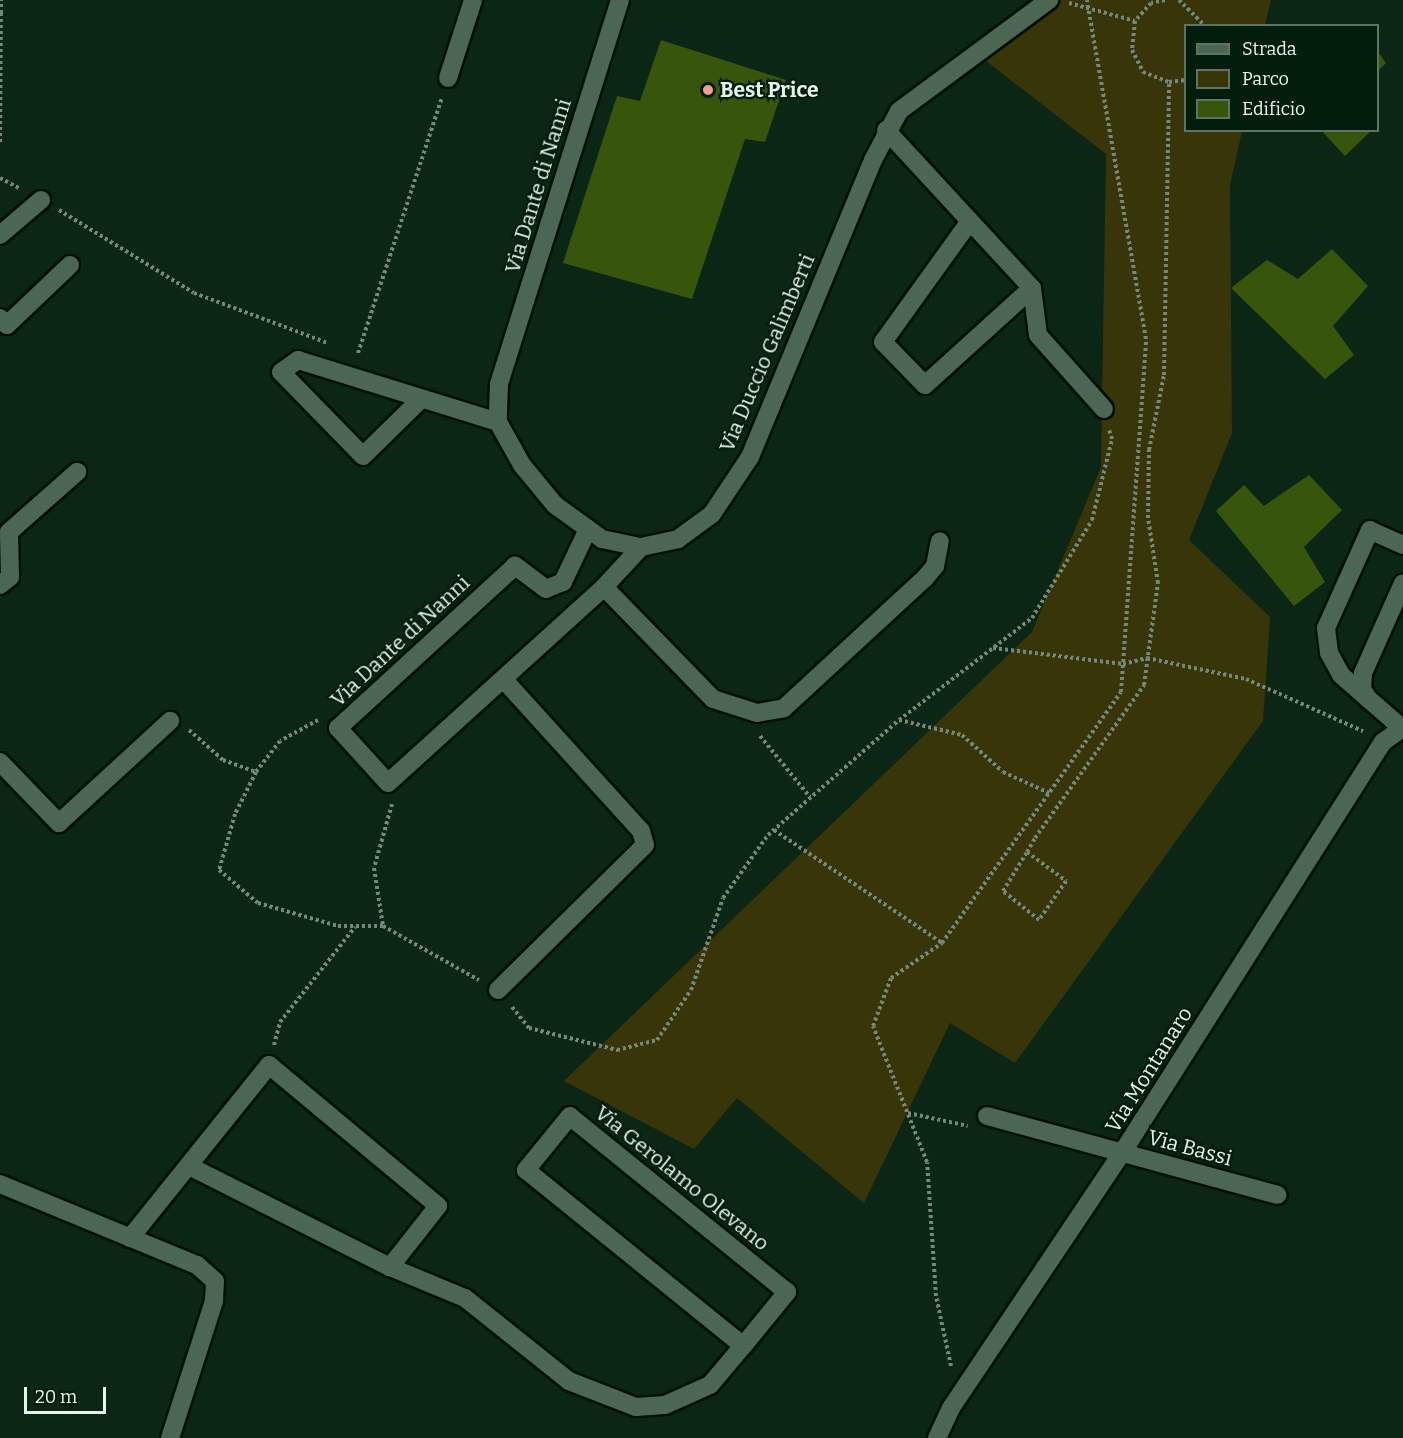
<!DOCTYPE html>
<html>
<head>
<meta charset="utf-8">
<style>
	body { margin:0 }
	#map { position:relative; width:1403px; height:1438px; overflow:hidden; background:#0c2616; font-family:Bitter,serif }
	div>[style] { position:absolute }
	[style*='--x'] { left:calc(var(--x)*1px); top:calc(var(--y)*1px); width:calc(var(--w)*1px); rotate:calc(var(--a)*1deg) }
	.green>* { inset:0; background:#383509 }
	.building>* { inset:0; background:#38550c }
	.path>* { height:4px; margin-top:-2px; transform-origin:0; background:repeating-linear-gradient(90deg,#74897b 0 3px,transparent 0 6px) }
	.roads { filter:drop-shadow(2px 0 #000f03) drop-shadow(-2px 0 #000f03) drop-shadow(0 2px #000f03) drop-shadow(0 -2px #000f03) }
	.minor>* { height:18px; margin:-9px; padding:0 9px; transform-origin:9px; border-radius:9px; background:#4b6754 }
	.dots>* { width:16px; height:16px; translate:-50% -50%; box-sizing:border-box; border:3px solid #031d0d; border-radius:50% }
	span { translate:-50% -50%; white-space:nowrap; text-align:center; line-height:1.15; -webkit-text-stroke:4.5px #031d0d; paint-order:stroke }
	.poi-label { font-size:21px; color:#e6f5ea; font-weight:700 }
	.left { translate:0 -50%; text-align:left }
	.street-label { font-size:21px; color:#e6f5ea }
	.legend { position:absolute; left:1184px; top:24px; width:195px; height:108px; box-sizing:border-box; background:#031d0d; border:2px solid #5e7365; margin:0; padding:8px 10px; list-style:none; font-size:18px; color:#e6f5ea }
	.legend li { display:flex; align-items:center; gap:12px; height:30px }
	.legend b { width:30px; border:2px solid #5e7365 }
	.scale { position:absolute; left:24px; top:1387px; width:82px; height:27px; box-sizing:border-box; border:3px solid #e6f5ea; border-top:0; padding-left:8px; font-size:18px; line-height:21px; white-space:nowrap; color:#e6f5ea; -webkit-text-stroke:4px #031d0d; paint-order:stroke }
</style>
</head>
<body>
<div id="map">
	<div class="green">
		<div style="clip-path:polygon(1048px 0,1271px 0,1265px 25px,1186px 26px,1186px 130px,1242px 131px,1230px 185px,1232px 433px,1189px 540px,1270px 617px,1263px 721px,1015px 1063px,950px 1023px,864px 1203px,737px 1098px,694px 1149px,564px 1081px,1032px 632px,1101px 467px,1106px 154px,976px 53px)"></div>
	</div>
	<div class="building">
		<div style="clip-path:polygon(661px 40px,786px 80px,765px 142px,745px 139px,692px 299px,563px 263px,617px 96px,640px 101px)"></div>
		<div style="clip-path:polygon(1378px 52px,1386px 63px,1378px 71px)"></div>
		<div style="clip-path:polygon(1321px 130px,1372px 130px,1345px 156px)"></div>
		<div style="clip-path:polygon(1332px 249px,1368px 286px,1333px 326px,1354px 355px,1325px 379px,1231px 288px,1267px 260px,1298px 279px)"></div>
		<div style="clip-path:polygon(1309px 475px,1342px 510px,1304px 547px,1325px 582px,1294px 606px,1216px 511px,1244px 485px,1264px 506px)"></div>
	</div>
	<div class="path">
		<div style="--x:1165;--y:0;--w:14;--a:168"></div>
		<div style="--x:1151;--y:3;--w:24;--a:132"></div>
		<div style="--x:1135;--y:21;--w:29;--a:96"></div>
		<div style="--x:1132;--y:50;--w:25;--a:63"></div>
		<div style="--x:1143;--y:72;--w:28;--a:21"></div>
		<div style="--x:1169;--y:82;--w:17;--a:-7"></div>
		<div style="--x:1179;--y:0;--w:37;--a:45"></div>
		<div style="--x:1069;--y:3;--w:68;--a:15.3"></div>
		<div style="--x:1;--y:13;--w:13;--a:-90"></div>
		<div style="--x:0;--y:142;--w:129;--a:-89.6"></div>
		<div style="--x:0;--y:178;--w:24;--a:28"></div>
		<div style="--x:59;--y:210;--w:158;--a:31.6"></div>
		<div style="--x:194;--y:293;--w:143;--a:20.5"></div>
		<div style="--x:358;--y:353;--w:269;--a:-71.8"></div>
		<div style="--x:993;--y:648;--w:131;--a:7"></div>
		<div style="--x:1123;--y:664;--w:25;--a:-14"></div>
		<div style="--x:1147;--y:658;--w:101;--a:12"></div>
		<div style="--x:1246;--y:679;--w:128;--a:24"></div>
		<div style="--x:318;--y:720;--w:43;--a:151.1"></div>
		<div style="--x:280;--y:741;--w:39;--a:128"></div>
		<div style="--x:256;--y:772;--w:47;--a:116.6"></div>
		<div style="--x:235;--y:814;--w:58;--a:105.9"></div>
		<div style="--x:219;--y:870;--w:51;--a:40.2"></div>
		<div style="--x:258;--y:903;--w:83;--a:16"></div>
		<div style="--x:338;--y:926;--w:45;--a:0"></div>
		<div style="--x:899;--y:720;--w:65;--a:13.4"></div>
		<div style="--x:962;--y:735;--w:55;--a:42.1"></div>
		<div style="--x:1003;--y:772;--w:51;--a:24.5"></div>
		<div style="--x:189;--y:730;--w:45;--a:41.4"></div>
		<div style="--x:223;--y:760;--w:35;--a:20"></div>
		<div style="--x:760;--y:736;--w:79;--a:50.7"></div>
		<div style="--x:392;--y:804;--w:66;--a:105.7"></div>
		<div style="--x:374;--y:868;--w:59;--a:81.2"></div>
		<div style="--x:383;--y:926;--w:110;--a:29.4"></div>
		<div style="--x:774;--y:830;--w:202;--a:33.9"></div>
		<div style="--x:1027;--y:852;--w:49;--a:36.6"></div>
		<div style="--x:1066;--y:881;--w:47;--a:124.7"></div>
		<div style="--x:1039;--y:920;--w:46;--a:-141.1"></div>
		<div style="--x:1003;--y:891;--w:46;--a:-58.4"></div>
		<div style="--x:1027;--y:852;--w:16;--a:-60"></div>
		<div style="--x:1035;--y:838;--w:188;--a:-54.5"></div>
		<div style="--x:1144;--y:685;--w:103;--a:-82.2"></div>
		<div style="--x:1158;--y:583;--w:66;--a:-98.7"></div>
		<div style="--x:1148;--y:518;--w:68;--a:-89.2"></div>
		<div style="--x:1149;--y:450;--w:76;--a:-78.7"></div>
		<div style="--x:1164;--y:375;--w:293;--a:-89"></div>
		<div style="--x:512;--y:1007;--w:27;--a:51"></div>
		<div style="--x:529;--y:1028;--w:91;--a:14"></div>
		<div style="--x:617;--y:1050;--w:41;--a:-14"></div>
		<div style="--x:657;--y:1040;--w:60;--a:-55.8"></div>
		<div style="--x:691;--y:990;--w:97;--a:-70.8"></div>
		<div style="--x:723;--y:898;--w:77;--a:-54.5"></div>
		<div style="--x:768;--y:835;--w:174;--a:-41.3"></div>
		<div style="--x:899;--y:720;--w:168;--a:-37.5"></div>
		<div style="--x:1032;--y:618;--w:115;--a:-58.5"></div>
		<div style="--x:1092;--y:520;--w:83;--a:-76.1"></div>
		<div style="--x:1112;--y:439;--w:9;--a:-108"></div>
		<div style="--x:274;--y:1045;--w:24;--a:-75"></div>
		<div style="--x:280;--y:1022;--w:121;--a:-51.7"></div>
		<div style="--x:908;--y:1113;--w:61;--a:12.2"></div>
		<div style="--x:951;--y:1366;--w:72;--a:-102.1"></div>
		<div style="--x:936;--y:1296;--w:134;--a:-93.8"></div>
		<div style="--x:927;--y:1162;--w:146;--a:-111.7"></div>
		<div style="--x:873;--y:1026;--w:51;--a:-69.4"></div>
		<div style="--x:891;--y:978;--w:62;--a:-34.5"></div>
		<div style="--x:942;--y:943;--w:308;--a:-54.5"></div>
		<div style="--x:1121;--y:692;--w:354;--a:-85.9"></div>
		<div style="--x:1146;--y:339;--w:344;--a:-99.9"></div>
	</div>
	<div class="roads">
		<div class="minor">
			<div style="--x:620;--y:0;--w:403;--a:107.5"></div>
			<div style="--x:499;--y:384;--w:38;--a:92"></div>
			<div style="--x:498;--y:422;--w:49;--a:60.8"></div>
			<div style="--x:522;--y:465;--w:52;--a:50.5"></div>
			<div style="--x:555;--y:505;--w:58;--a:35.9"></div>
			<div style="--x:602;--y:539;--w:40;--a:12"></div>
			<div style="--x:641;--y:547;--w:38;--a:-12"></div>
			<div style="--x:678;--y:539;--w:42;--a:-36.3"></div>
			<div style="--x:712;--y:514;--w:69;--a:-56.3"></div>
			<div style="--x:750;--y:457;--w:321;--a:-67.5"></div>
			<div style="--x:873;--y:160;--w:55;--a:-62"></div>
			<div style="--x:899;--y:111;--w:187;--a:-36.5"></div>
			<div style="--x:448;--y:78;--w:82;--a:-72.2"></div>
			<div style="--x:886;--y:130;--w:215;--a:47.3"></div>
			<div style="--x:1032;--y:288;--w:47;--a:82.7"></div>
			<div style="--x:1038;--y:335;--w:99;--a:48.3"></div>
			<div style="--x:970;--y:221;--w:149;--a:125.7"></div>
			<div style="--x:883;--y:342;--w:60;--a:45.7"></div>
			<div style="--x:925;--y:385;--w:144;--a:-42.2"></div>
			<div style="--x:0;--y:235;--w:54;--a:-40.5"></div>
			<div style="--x:0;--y:318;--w:10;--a:45"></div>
			<div style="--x:7;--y:325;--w:87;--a:-43.6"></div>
			<div style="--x:421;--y:399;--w:81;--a:135.5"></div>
			<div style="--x:363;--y:456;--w:117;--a:-134.3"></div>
			<div style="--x:281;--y:372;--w:21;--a:-35"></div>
			<div style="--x:298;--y:360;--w:209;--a:17.2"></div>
			<div style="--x:588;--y:529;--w:59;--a:115.3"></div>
			<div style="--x:563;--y:582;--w:18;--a:158"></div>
			<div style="--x:546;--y:589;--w:39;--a:-143"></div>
			<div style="--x:515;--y:566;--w:240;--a:137.5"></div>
			<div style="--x:338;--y:728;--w:74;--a:47.7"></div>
			<div style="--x:388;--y:783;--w:292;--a:-42.2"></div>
			<div style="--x:604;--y:587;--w:54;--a:-47.2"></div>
			<div style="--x:1403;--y:545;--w:36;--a:-156"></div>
			<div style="--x:1370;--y:530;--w:107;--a:114.2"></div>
			<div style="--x:1326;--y:628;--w:25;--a:83"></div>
			<div style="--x:1329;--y:653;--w:25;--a:61"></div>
			<div style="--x:1341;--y:675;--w:82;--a:41.1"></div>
			<div style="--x:0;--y:585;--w:13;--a:-39"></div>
			<div style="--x:10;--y:577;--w:45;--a:-91.3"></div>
			<div style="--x:9;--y:532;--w:91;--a:-41.4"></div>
			<div style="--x:604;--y:587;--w:156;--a:45.8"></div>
			<div style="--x:713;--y:699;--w:46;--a:17.7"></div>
			<div style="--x:757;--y:713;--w:27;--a:-10"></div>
			<div style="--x:784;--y:708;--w:192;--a:-42.7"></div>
			<div style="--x:925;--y:578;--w:16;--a:-50"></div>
			<div style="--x:935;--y:566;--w:25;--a:-79"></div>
			<div style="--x:1368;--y:699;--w:12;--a:-121"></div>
			<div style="--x:1362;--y:689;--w:16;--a:-86"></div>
			<div style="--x:1363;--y:673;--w:98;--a:-66"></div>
			<div style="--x:0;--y:762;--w:85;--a:46"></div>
			<div style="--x:59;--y:823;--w:151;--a:-42.6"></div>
			<div style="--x:498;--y:990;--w:206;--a:-44.6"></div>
			<div style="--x:645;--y:845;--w:15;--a:-106"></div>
			<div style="--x:641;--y:831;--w:205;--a:-132.2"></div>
			<div style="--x:987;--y:1116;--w:301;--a:15.2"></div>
			<div style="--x:189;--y:1166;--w:225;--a:26.7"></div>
			<div style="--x:390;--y:1267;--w:81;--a:22.5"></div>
			<div style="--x:465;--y:1298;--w:133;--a:38.6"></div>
			<div style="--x:569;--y:1381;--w:72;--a:21.2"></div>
			<div style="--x:636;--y:1407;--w:29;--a:-4"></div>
			<div style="--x:665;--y:1405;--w:49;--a:-24"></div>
			<div style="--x:710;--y:1385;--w:51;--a:-49.8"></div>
			<div style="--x:743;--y:1346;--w:70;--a:-50.8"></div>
			<div style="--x:787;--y:1292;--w:279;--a:-141"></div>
			<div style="--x:570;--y:1116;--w:70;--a:129.2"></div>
			<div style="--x:526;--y:1170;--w:279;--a:39"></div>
			<div style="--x:0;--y:1184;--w:213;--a:22.4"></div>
			<div style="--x:197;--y:1265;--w:24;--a:42"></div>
			<div style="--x:215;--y:1281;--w:20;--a:93"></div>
			<div style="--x:214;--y:1301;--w:144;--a:107.8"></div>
			<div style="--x:130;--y:1238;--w:222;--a:-51.2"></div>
			<div style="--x:269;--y:1065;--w:220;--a:39.8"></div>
			<div style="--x:438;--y:1206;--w:78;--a:128.2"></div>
			<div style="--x:937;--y:1438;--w:33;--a:-65"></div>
			<div style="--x:951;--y:1408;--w:307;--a:-56.2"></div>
			<div style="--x:1122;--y:1153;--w:487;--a:-57.6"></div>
			<div style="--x:1383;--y:742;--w:22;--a:-36"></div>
		</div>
	</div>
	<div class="dots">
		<div style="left:708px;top:90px;background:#f49d8c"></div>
	</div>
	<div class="poi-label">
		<span class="left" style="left:720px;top:90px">Best Price</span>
	</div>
	<div class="street-label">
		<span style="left:538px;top:186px;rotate:-73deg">Via Dante di Nanni</span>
		<span style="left:767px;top:353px;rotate:-67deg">Via Duccio Galimberti</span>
		<span style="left:400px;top:641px;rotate:-43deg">Via Dante di Nanni</span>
		<span style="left:1149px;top:1070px;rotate:-58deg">Via Montanaro</span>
		<span style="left:1190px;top:1148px;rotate:15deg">Via Bassi</span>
		<span style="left:682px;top:1178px;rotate:39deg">Via Gerolamo Olevano</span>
	</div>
	<ul class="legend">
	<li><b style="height:8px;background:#4b6754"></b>Strada</li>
	<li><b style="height:16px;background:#383509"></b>Parco</li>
	<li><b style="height:16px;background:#38550c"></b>Edificio</li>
	</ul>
	<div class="scale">20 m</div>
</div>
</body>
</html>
